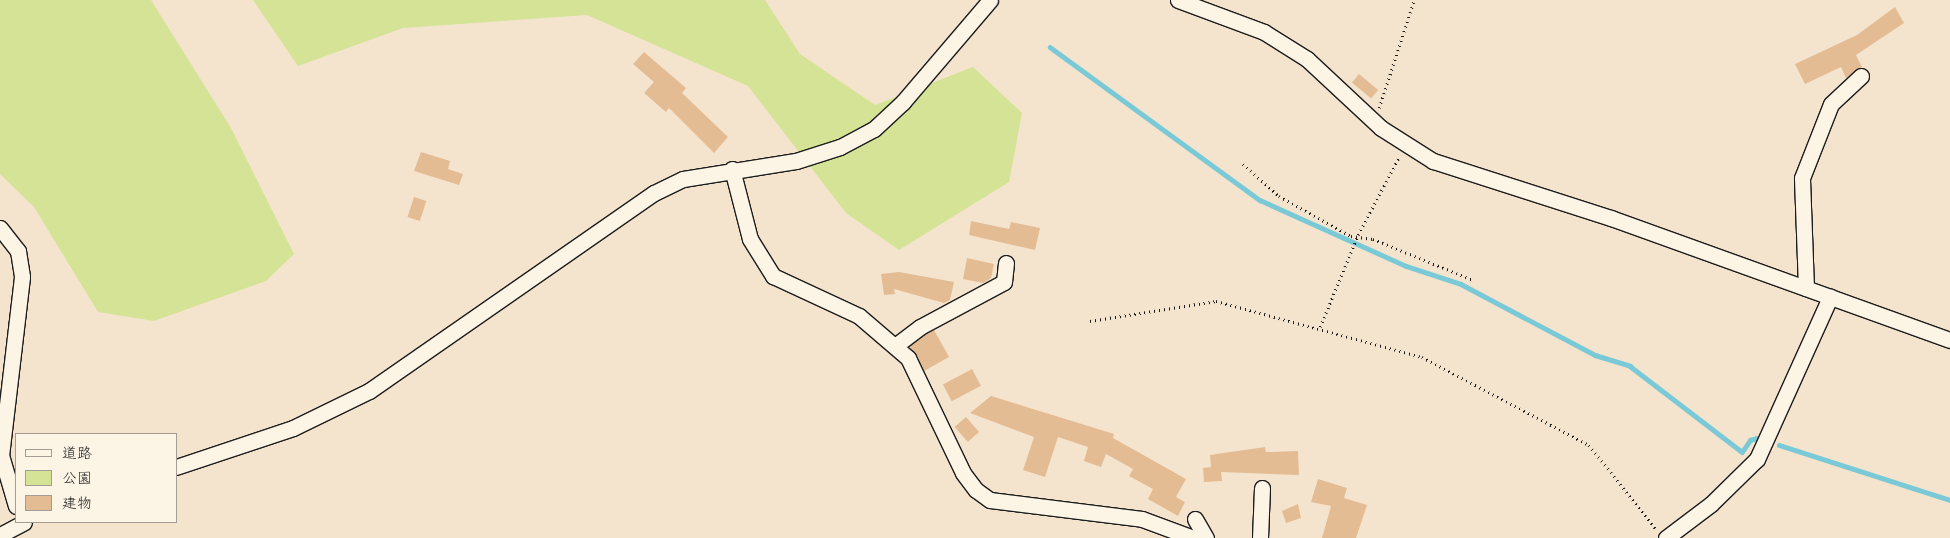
<!DOCTYPE html>
<html>
<head>
<meta charset="utf-8">
<style>
	body { margin:0 }
	#map { position:relative; width:1950px; height:538px; overflow:hidden; background:#f5e4cd; font-family:"Indie Flower","Klee One",sans-serif }
	div>[style] { position:absolute }
	[style*='--x'] { left:calc(var(--x)*1px); top:calc(var(--y)*1px); width:calc(var(--w)*1px); rotate:calc(var(--a)*1deg) }
	.green>* { inset:0; background:#d4e396 }
	.stream>* { height:4.5px; margin:-2.25px; padding:0 2.25px; transform-origin:2.25px; border-radius:2.25px; background:#7ac9d7 }
	.building>* { inset:0; background:#e4bc94; transform-origin:0 0 }
	.path>* { height:2.5px; margin-top:-1.25px; transform-origin:0; background:repeating-linear-gradient(90deg,#1c1c1c 0 1px,transparent 0 5px) }
	.roads { filter:drop-shadow(1px 0 #1c1c1c) drop-shadow(-1px 0 #1c1c1c) drop-shadow(0 1px #1c1c1c) drop-shadow(0 -1px #1c1c1c) }
	.minor>* { height:15px; margin:-7.5px; padding:0 7.5px; transform-origin:7.5px; border-radius:7.5px; background:#fcf5e5 }
	span { translate:-50% -50%; white-space:nowrap; text-align:center; line-height:1.15; -webkit-text-stroke:5px #fcf5e5; paint-order:stroke }
	.legend { position:absolute; left:15px; top:433px; width:162px; height:90px; box-sizing:border-box; background:#fcf5e5; border:1px solid #a29e95; margin:0; padding:6px 9px; list-style:none; font-size:15px; color:#1c1c1c }
	.legend li { display:flex; align-items:center; gap:10px; height:25px }
	.legend b { width:25px; border:1px solid #a29e95 }
</style>
</head>
<body>
<div id="map">
	<div class="green">
		<div style="clip-path:polygon(0 0,151px 0,231px 128px,294px 254px,266px 281px,154px 321px,98px 312px,34px 207px,0 174px)"></div>
		<div style="clip-path:polygon(253px 0,765px 0,800px 54px,875px 105px,973px 67px,1022px 113px,1009px 182px,899px 250px,846px 213px,748px 86px,587px 15px,403px 28px,298px 66px)"></div>
	</div>
	<div class="stream">
		<div style="--x:1050;--y:47;--w:260;--a:36.1"></div>
		<div style="--x:1260;--y:200;--w:160;--a:24.3"></div>
		<div style="--x:1406;--y:266;--w:58;--a:18.1"></div>
		<div style="--x:1461;--y:284;--w:152;--a:27.9"></div>
		<div style="--x:1595;--y:355;--w:37;--a:17"></div>
		<div style="--x:1630;--y:366;--w:141;--a:37.5"></div>
		<div style="--x:1742;--y:452;--w:14;--a:-56"></div>
		<div style="--x:1750;--y:440;--w:7;--a:-16"></div>
		<div style="--x:1779;--y:445;--w:180;--a:17.8"></div>
	</div>
	<div class="building">
		<div style="clip-path:polygon(1895px 7px,1904px 23px,1856px 55px,1862px 67px,1846px 78px,1841px 67px,1805px 84px,1795px 64px,1857px 35px)"></div>
		<div style="clip-path:polygon(644px 52px,686px 88px,682px 93px,728px 137px,714px 153px,669px 108px,666px 112px,644px 93px,654px 82px,633px 64px)"></div>
		<div style="left:1359px;top:74px;width:25px;height:11px;rotate:40deg"></div>
		<div style="clip-path:polygon(421px 152px,450px 161px,448px 169px,463px 174px,459px 185px,414px 171px)"></div>
		<div style="left:414px;top:197px;width:13px;height:21px;rotate:18deg"></div>
		<div style="clip-path:polygon(971px 221px,1009px 229px,1011px 222px,1040px 228px,1035px 250px,969px 235px)"></div>
		<div style="clip-path:polygon(967px 258px,994px 264px,991px 278px,983px 283px,963px 279px)"></div>
		<div style="clip-path:polygon(899px 272px,954px 282px,950px 300px,944px 303px,894px 289px,895px 294px,884px 295px,881px 274px)"></div>
		<div style="left:934px;top:330px;width:31px;height:29px;rotate:61deg"></div>
		<div style="left:972px;top:369px;width:19px;height:33px;rotate:62deg"></div>
		<div style="clip-path:polygon(991px 396px,1114px 434px,1113px 438px,1186px 479px,1176px 497px,1185px 502px,1178px 516px,1148px 499px,1153px 489px,1129px 476px,1133px 469px,1106px 454px,1101px 467px,1084px 461px,1088px 447px,1058px 437px,1045px 477px,1023px 470px,1034px 437px,970px 413px)"></div>
		<div style="left:966px;top:417px;width:20px;height:15px;rotate:49deg"></div>
		<div style="clip-path:polygon(1265px 447px,1266px 452px,1298px 451px,1299px 475px,1221px 472px,1222px 481px,1204px 482px,1203px 468px,1211px 467px,1210px 455px)"></div>
		<div style="clip-path:polygon(1318px 479px,1347px 488px,1344px 498px,1367px 505px,1356px 538px,1322px 538px,1331px 506px,1311px 502px)"></div>
		<div style="clip-path:polygon(1298px 504px,1301px 518px,1286px 523px,1282px 511px)"></div>
	</div>
	<div class="path">
		<div style="--x:1379;--y:108;--w:114;--a:-72"></div>
		<div style="--x:1243;--y:164;--w:48;--a:41.6"></div>
		<div style="--x:1279;--y:196;--w:82;--a:29.1"></div>
		<div style="--x:1351;--y:236;--w:22;--a:8"></div>
		<div style="--x:1373;--y:239;--w:108;--a:22.3"></div>
		<div style="--x:1090;--y:321;--w:128;--a:-9"></div>
		<div style="--x:1216;--y:301;--w:213;--a:15.2"></div>
		<div style="--x:1422;--y:357;--w:189;--a:27.8"></div>
		<div style="--x:1589;--y:445;--w:107;--a:51.4"></div>
		<div style="--x:1320;--y:327;--w:100;--a:-67.6"></div>
		<div style="--x:1358;--y:235;--w:90;--a:-62.3"></div>
	</div>
	<div class="roads">
		<div class="minor">
			<div style="--x:1178;--y:0;--w:92;--a:20.4"></div>
			<div style="--x:1264;--y:32;--w:51;--a:32.1"></div>
			<div style="--x:1307;--y:59;--w:101;--a:43"></div>
			<div style="--x:1381;--y:128;--w:62;--a:32.4"></div>
			<div style="--x:1433;--y:161;--w:187;--a:17.8"></div>
			<div style="--x:1611;--y:218;--w:360;--a:19.8"></div>
			<div style="--x:732;--y:169;--w:72;--a:75.6"></div>
			<div style="--x:750;--y:239;--w:44;--a:58.1"></div>
			<div style="--x:773;--y:276;--w:95;--a:24.9"></div>
			<div style="--x:859;--y:316;--w:65;--a:40.6"></div>
			<div style="--x:908;--y:358;--w:127;--a:64.4"></div>
			<div style="--x:963;--y:473;--w:21;--a:53"></div>
			<div style="--x:976;--y:490;--w:17;--a:36"></div>
			<div style="--x:990;--y:500;--w:153;--a:7.1"></div>
			<div style="--x:1142;--y:519;--w:54;--a:20.4"></div>
			<div style="--x:0;--y:228;--w:29;--a:52"></div>
			<div style="--x:18;--y:251;--w:26;--a:81"></div>
			<div style="--x:22;--y:277;--w:179;--a:96.7"></div>
			<div style="--x:1;--y:455;--w:53;--a:73.6"></div>
			<div style="--x:1806;--y:288;--w:110;--a:-92.1"></div>
			<div style="--x:1802;--y:178;--w:79;--a:-68.6"></div>
			<div style="--x:1831;--y:104;--w:41;--a:-43"></div>
			<div style="--x:895;--y:346;--w:31;--a:-37"></div>
			<div style="--x:920;--y:327;--w:95;--a:-28.2"></div>
			<div style="--x:1004;--y:282;--w:19;--a:-84"></div>
			<div style="--x:176;--y:467;--w:123;--a:-18.4"></div>
			<div style="--x:293;--y:428;--w:85;--a:-26"></div>
			<div style="--x:369;--y:391;--w:347;--a:-34.8"></div>
			<div style="--x:654;--y:193;--w:32;--a:-26"></div>
			<div style="--x:683;--y:179;--w:114;--a:-9.1"></div>
			<div style="--x:796;--y:161;--w:46;--a:-17.7"></div>
			<div style="--x:840;--y:147;--w:38;--a:-28"></div>
			<div style="--x:874;--y:129;--w:40;--a:-43"></div>
			<div style="--x:903;--y:102;--w:134;--a:-49.5"></div>
			<div style="--x:1195;--y:519;--w:22;--a:60"></div>
			<div style="--x:0;--y:535;--w:27;--a:-28"></div>
			<div style="--x:1260;--y:538;--w:50;--a:-87.7"></div>
			<div style="--x:1666;--y:538;--w:56;--a:-37.1"></div>
			<div style="--x:1711;--y:504;--w:64;--a:-44.4"></div>
			<div style="--x:1757;--y:459;--w:178;--a:-65.7"></div>
		</div>
	</div>
	<ul class="legend">
	<li><b style="height:6px;background:#fcf5e5"></b>道路</li>
	<li><b style="height:14px;background:#d4e396"></b>公園</li>
	<li><b style="height:14px;background:#e4bc94"></b>建物</li>
	</ul>
</div>
</body>
</html>
